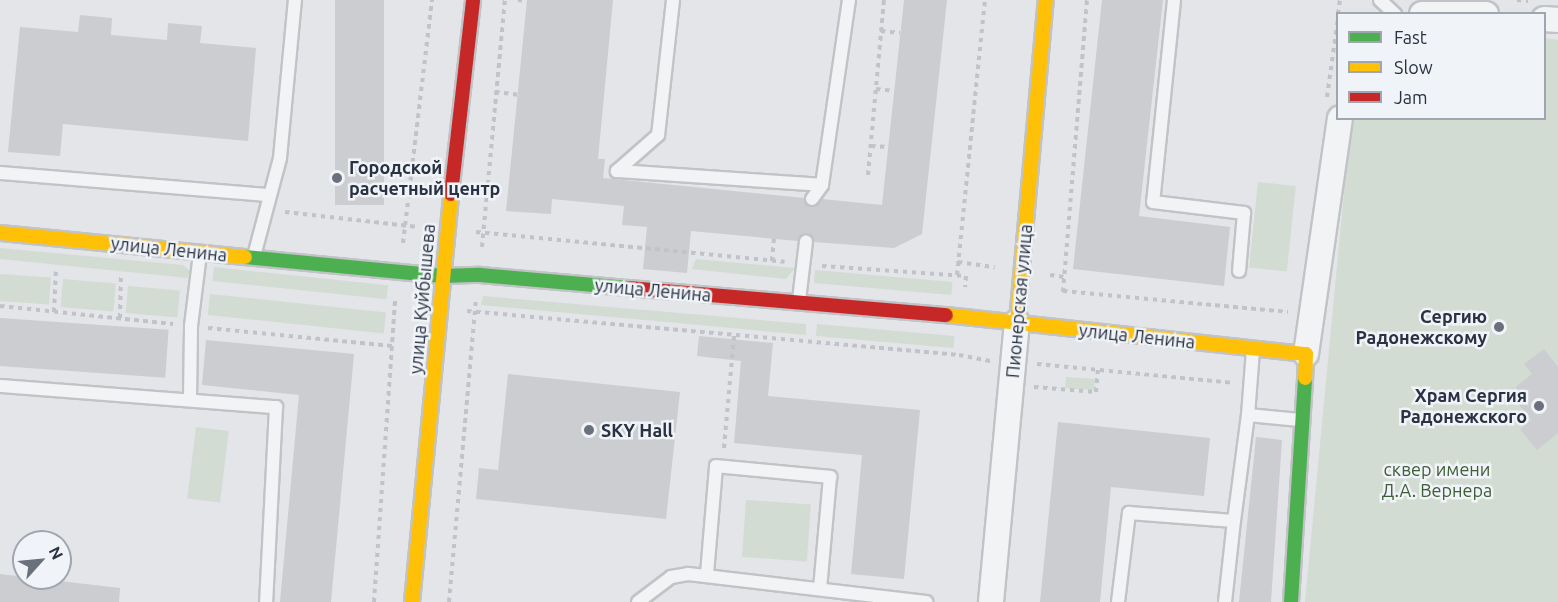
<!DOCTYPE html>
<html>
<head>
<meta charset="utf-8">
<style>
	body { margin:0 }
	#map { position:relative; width:1558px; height:602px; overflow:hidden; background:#e3e5e8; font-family:Ubuntu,sans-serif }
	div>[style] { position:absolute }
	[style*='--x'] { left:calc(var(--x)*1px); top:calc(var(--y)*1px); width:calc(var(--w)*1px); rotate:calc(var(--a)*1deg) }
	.green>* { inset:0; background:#d3dcd3; transform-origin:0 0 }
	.building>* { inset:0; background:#cbcdd0; transform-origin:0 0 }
	.path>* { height:4px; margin-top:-2px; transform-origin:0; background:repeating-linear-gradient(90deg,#c2c3c8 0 4.5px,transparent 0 9px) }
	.roads { filter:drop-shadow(2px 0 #c1c3c6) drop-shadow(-2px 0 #c1c3c6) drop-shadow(0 2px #c1c3c6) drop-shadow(0 -2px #c1c3c6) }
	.lane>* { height:12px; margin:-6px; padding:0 6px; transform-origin:6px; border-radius:6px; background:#f2f3f5 }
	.street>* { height:24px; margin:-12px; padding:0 12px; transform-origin:12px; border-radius:12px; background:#f2f3f5 }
	.fast>* { height:14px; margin:-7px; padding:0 7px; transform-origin:7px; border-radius:7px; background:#4caf50 }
	.slow>* { height:14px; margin:-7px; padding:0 7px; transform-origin:7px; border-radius:7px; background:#ffc107 }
	.jam>* { height:14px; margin:-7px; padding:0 7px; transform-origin:7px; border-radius:7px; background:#c62828 }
	.dots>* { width:16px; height:16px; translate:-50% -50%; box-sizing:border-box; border:3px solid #f0f3f7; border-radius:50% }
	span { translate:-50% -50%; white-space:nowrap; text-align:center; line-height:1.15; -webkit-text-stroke:5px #f0f3f7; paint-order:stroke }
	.poi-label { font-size:18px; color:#293242; font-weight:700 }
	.left { translate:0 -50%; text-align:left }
	.right { translate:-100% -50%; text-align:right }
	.street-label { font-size:18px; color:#293242 }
	.park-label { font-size:18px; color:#3e5e36 }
	.legend { position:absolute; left:1336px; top:12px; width:210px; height:108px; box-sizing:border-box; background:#f0f3f7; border:2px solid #a0a6af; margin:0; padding:8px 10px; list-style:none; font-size:18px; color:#293242 }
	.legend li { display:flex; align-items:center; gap:12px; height:30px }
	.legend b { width:30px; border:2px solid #a0a6af }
	.north { position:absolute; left:12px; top:530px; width:60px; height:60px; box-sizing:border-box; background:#f0f3f7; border:2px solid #a0a6af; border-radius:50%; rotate:63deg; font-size:16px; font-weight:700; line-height:24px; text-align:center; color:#293242 }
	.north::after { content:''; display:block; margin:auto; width:21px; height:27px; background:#6a717c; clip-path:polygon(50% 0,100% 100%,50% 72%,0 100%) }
</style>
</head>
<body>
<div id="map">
	<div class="green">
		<div style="clip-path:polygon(1545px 38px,1558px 40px,1558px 602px,1305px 602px,1351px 119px,1544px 118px)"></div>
		<div style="left:1258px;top:182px;width:38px;height:86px;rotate:6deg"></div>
		<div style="clip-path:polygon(0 248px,183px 265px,190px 271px,188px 278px,0 259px)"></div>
		<div style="clip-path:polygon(696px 259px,795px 268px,786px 279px,692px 269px)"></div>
		<div style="left:214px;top:267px;width:175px;height:14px;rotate:6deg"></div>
		<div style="left:815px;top:270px;width:138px;height:13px;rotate:5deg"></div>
		<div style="left:0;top:274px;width:51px;height:27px;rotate:4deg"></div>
		<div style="left:63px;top:279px;width:53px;height:28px;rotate:5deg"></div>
		<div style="left:128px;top:286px;width:52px;height:27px;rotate:5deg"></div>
		<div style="left:210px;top:294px;width:177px;height:21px;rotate:6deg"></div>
		<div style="clip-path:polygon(483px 296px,806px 324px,806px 335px,481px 305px)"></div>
		<div style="left:817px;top:324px;width:138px;height:12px;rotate:5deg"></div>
		<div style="left:1066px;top:377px;width:29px;height:11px;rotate:4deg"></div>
		<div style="left:196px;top:427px;width:33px;height:72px;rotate:7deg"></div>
		<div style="left:746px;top:500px;width:65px;height:57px;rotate:4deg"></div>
	</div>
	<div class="building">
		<div style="left:335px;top:0;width:49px;height:205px"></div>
		<div style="clip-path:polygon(527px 0,613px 0,598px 159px,605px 159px,603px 178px,804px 198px,812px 207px,822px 199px,882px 205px,904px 0,947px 0,922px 234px,894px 248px,814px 242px,806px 233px,798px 241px,691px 231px,687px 273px,643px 269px,647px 227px,622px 225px,624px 206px,552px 199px,551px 214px,506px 211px)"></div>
		<div style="clip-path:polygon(1102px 0,1163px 0,1139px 216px,1230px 227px,1224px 286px,1073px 269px)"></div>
		<div style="clip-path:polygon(80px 15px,112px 18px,111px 35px,167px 40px,168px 23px,202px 26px,200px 43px,256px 48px,248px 141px,63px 124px,60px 156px,8px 152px,20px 27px,78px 32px)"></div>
		<div style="left:0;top:318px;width:169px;height:48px;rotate:4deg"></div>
		<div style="clip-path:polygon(699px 336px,773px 343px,768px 396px,920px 410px,904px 579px,851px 574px,862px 455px,734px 443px,741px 361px,697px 356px)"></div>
		<div style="clip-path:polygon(206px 340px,354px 354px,331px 602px,280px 602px,299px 395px,202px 385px)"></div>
		<div style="clip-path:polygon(1544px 349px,1558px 367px,1558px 433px,1537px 450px,1520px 429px,1531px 420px,1509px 392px,1532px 374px,1524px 364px)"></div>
		<div style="clip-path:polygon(508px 374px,680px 392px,666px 519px,476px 499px,479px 468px,498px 470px)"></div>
		<div style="clip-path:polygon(1058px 422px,1210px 438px,1204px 496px,1111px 487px,1100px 602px,1040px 602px)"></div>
		<div style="clip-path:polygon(1256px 437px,1282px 440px,1271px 602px,1239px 602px)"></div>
		<div style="clip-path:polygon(0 574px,120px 588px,119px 602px,0 602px)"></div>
	</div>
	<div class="path">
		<div style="--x:518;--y:0;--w:9;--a:6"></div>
		<div style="--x:1517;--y:0;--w:11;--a:5"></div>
		<div style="--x:1338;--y:14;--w:14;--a:-82"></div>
		<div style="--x:881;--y:31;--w:19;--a:6"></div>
		<div style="--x:876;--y:89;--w:18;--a:6"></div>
		<div style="--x:495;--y:92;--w:23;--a:7"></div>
		<div style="--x:1327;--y:97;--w:80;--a:-82.1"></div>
		<div style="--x:871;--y:146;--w:17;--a:3"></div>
		<div style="--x:868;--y:175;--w:176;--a:-84.8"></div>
		<div style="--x:285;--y:212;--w:134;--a:6.4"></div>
		<div style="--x:476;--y:232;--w:310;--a:5.5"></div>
		<div style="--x:403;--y:243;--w:245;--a:-83.2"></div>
		<div style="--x:482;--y:247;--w:248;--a:-84.7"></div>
		<div style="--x:772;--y:261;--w:23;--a:-85"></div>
		<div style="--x:958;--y:262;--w:37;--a:8"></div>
		<div style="--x:822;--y:266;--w:144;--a:4"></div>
		<div style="--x:966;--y:276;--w:11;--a:95"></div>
		<div style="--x:957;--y:275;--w:276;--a:-84.2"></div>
		<div style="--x:1050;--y:275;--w:14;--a:8"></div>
		<div style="--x:1063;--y:291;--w:226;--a:5.3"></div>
		<div style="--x:1063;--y:292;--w:293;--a:-85.3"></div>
		<div style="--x:0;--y:306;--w:174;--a:5.9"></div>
		<div style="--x:467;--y:311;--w:494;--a:5.1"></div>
		<div style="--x:959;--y:355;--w:33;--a:11"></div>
		<div style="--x:54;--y:312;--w:43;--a:-87.3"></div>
		<div style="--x:120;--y:318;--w:43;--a:-88.7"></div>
		<div style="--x:208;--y:328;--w:185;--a:5.6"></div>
		<div style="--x:1037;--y:364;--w:197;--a:5.5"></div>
		<div style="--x:1034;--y:387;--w:62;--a:4.6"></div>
		<div style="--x:1096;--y:392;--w:22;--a:-85"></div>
		<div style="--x:724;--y:448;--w:113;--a:-84.9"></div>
		<div style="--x:374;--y:602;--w:302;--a:-86"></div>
		<div style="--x:449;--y:602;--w:301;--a:-84.9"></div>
	</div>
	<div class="roads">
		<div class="lane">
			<div style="--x:673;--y:0;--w:136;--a:96.3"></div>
			<div style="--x:658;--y:135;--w:55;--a:138.7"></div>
			<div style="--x:617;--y:171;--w:205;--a:3.9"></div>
			<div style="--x:822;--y:185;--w:187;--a:-81.7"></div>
			<div style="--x:1174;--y:0;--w:203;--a:95.9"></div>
			<div style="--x:1153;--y:202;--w:92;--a:6.9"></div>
			<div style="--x:1244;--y:213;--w:58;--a:94.9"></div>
			<div style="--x:1380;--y:0;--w:21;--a:43"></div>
			<div style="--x:0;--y:173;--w:268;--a:4.7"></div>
			<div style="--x:812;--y:199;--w:17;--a:-54"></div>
			<div style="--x:254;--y:256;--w:101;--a:-75.1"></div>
			<div style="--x:280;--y:158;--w:159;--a:-84.6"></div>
			<div style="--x:799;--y:300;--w:59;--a:-83.2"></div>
			<div style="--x:0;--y:386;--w:277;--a:4.4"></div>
			<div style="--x:276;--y:407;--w:195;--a:92.9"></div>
			<div style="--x:190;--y:399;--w:73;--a:-89.2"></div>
			<div style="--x:191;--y:326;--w:73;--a:-82.9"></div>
			<div style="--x:1248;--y:415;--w:65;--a:-85.6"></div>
			<div style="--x:707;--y:574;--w:108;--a:-85.2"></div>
			<div style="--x:716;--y:466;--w:115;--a:5.5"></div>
			<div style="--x:830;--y:477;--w:112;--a:95.1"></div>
			<div style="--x:638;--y:602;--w:41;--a:-37.1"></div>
			<div style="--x:671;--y:577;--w:17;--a:-10"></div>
			<div style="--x:688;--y:574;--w:240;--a:6.7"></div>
			<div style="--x:1118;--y:602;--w:90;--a:-83"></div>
			<div style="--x:1129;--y:513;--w:105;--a:4.4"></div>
			<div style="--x:1234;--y:521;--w:107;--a:-82.5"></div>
			<div style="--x:1248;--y:415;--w:52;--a:5.5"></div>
			<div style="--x:1225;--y:602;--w:81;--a:-83.7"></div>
		</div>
		<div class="street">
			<div style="--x:1422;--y:14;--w:64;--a:0"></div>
			<div style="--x:1544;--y:19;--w:14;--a:4"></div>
			<div style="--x:1306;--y:354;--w:238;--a:-81.8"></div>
			<div style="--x:991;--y:602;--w:281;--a:-84.7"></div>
		</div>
		<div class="fast">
			<div style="--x:245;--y:257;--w:198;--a:5.5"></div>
			<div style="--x:442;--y:276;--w:38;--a:-2"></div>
			<div style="--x:480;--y:275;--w:151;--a:5"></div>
			<div style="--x:1291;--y:602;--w:224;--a:-86.4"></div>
		</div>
		<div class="slow">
			<div style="--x:0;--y:233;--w:246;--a:5.6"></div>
			<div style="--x:946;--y:315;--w:362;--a:6.2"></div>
			<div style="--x:1306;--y:354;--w:24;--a:92"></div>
			<div style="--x:1017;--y:322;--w:323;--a:-84.9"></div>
			<div style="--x:412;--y:602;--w:410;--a:-84.5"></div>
		</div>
		<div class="jam">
			<div style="--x:451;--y:194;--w:195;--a:-83.5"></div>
			<div style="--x:630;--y:288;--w:317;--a:4.9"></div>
		</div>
	</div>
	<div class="dots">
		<div style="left:337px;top:178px;background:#6a717c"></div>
		<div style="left:1499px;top:327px;background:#6a717c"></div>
		<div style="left:1539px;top:406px;background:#6a717c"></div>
		<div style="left:589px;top:430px;background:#6a717c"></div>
	</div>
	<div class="poi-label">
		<span class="left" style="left:349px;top:178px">Городской<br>расчетный центр</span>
		<span class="right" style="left:1487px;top:327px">Сергию<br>Радонежскому</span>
		<span class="right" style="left:1527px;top:406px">Храм Сергия<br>Радонежского</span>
		<span class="left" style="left:601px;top:430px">SKY Hall</span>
	</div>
	<div class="street-label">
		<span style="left:169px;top:249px;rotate:6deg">улица Ленина</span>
		<span style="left:653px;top:290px;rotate:5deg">улица Ленина</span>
		<span style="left:422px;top:299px;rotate:-85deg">улица Куйбышева</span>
		<span style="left:1019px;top:301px;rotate:-85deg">Пионерская улица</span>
		<span style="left:1137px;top:336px;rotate:6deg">улица Ленина</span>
	</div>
	<div class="park-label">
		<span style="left:1437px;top:480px">сквер имени<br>Д.А. Вернера</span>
	</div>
	<ul class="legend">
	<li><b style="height:8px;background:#4caf50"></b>Fast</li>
	<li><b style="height:8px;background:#ffc107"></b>Slow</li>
	<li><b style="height:8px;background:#c62828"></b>Jam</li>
	</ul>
	<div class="north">N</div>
</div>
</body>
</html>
